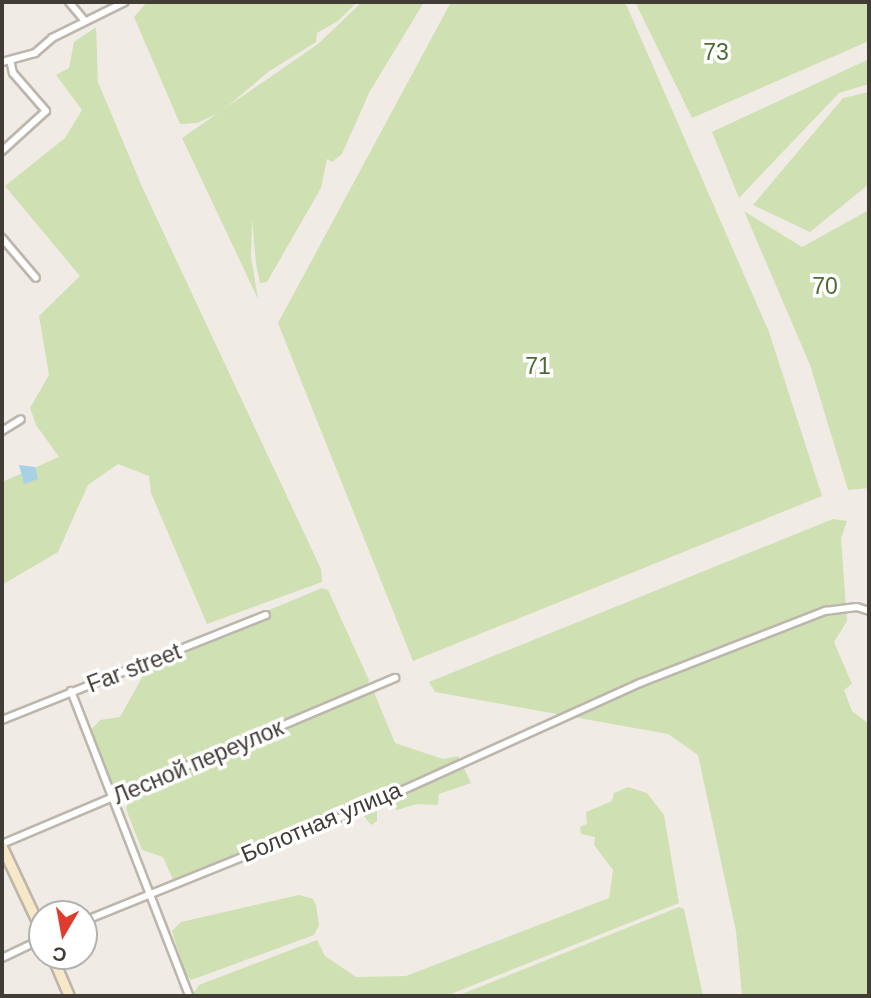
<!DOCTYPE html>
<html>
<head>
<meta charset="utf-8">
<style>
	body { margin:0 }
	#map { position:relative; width:871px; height:998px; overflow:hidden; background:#f0ece5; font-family:Helvetica,sans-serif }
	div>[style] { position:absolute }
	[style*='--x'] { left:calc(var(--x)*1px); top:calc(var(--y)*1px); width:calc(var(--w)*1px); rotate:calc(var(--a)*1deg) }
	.green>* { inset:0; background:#cfe0b3 }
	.water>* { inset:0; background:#a9d1e6 }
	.roads { filter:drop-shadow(2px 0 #bdb6ac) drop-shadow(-2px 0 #bdb6ac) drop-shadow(0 2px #bdb6ac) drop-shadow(0 -2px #bdb6ac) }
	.street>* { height:6px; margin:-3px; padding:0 3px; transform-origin:3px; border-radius:3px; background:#fff }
	.secondary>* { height:9px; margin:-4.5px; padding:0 4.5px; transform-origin:4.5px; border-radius:4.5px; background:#f7e9c8 }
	span { translate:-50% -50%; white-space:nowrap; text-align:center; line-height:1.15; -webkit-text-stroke:7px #fff; paint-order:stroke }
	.park-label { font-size:23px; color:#4b6c31 }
	.street-label { font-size:23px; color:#423c36 }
	.frame { position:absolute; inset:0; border:4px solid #423c36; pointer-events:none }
	.north { position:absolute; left:28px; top:900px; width:70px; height:70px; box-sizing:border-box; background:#fff; border:2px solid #b3b1af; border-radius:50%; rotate:190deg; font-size:19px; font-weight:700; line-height:28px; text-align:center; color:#423c36 }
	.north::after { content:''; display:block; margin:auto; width:24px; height:32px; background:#df3c2e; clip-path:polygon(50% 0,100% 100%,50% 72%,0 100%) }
</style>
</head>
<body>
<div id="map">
	<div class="green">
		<div style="clip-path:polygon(147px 2px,357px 2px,338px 21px,317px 33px,316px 42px,268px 72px,221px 112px,197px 123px,180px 124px,134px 17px)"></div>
		<div style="clip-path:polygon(362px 2px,424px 2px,369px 93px,342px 154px,332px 162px,327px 159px,321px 188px,267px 282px,260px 283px,256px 264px,252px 219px,251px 257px,258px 299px,182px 138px,318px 44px)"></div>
		<div style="clip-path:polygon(451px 2px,625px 2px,769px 332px,822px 496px,413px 661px,278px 323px)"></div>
		<div style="clip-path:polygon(635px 2px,869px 2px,869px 41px,692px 118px)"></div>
		<div style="clip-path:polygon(96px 27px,98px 82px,143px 189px,321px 569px,322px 582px,207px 624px,151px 493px,149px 476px,118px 464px,88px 485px,58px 552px,2px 585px,2px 482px,59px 457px,36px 425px,30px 408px,49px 375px,39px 316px,80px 276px,5px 186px,65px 138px,82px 110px,56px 75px,69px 68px,74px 42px)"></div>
		<div style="clip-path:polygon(869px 59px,869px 84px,839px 93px,739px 198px,712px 132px)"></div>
		<div style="clip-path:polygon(869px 92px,869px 184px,810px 232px,753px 205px,843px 98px)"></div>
		<div style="clip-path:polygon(869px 210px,869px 488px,848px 490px,810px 365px,744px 211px,802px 247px)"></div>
		<div style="clip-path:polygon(833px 519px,847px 521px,841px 538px,847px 621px,834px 642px,852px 684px,844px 690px,852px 711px,869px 724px,869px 996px,742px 996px,736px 931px,698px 755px,668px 734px,435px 692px,429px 682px)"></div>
		<div style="clip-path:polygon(322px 588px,328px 590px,369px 680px,367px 687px,115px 792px,106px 788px,94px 760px,91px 730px,100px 720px,120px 717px,150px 663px,170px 653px,186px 654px,199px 639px)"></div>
		<div style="clip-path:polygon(373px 690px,395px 743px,443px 759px,458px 756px,471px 783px,439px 794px,438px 805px,417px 804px,397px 810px,391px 804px,377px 805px,377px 821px,371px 825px,361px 812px,346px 810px,173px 880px,163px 857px,142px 850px,126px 809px,130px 793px)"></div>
		<div style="clip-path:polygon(628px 787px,647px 793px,664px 815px,679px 903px,446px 996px,192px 996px,199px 985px,317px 940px,325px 956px,356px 977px,406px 976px,609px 898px,613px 870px,594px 845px,595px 837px,581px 834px,580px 827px,587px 824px,586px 812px,612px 801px,614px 793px)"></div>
		<div style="clip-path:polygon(299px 895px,313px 899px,316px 905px,319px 925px,314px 935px,191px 980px,185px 974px,172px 931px,181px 922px)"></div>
		<div style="clip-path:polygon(679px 907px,684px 909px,703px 996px,457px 996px)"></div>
	</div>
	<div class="water">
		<div style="clip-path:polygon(19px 465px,35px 467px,38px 479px,24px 484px)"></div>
	</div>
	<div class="roads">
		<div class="street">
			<div style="--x:69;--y:2;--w:23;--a:50"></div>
			<div style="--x:2;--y:62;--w:34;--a:-15"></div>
			<div style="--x:35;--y:53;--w:23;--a:-41"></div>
			<div style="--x:52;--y:38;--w:81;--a:-26.3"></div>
			<div style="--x:2;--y:151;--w:59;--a:-42.3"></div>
			<div style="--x:46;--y:111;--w:50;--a:-131"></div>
			<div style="--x:13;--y:73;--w:13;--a:-103"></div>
			<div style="--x:2;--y:238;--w:52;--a:49.6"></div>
			<div style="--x:2;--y:431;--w:22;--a:-32"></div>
			<div style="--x:71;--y:691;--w:327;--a:68.8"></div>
			<div style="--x:2;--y:720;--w:284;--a:-21.7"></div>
			<div style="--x:2;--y:844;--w:427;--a:-22.9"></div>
			<div style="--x:84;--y:921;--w:299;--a:-22"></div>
			<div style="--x:361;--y:809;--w:306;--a:-24.3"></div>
			<div style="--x:640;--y:683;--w:199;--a:-21.3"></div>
			<div style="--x:825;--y:611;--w:32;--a:-7"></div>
			<div style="--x:857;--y:607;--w:13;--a:18"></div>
			<div style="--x:2;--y:958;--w:44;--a:-25.4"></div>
		</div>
		<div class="secondary">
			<div style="--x:2;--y:847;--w:94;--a:64.8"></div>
			<div style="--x:52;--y:956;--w:43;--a:67"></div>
		</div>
	</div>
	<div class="park-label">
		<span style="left:716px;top:52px">73</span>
		<span style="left:825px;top:286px">70</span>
		<span style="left:538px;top:366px">71</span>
	</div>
	<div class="street-label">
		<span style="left:134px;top:668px;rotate:-21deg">Far street</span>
		<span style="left:198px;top:762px;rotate:-23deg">Лесной переулок</span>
		<span style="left:321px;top:822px;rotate:-23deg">Болотная улица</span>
	</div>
	<div class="frame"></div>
	<div class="north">С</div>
</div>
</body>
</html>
